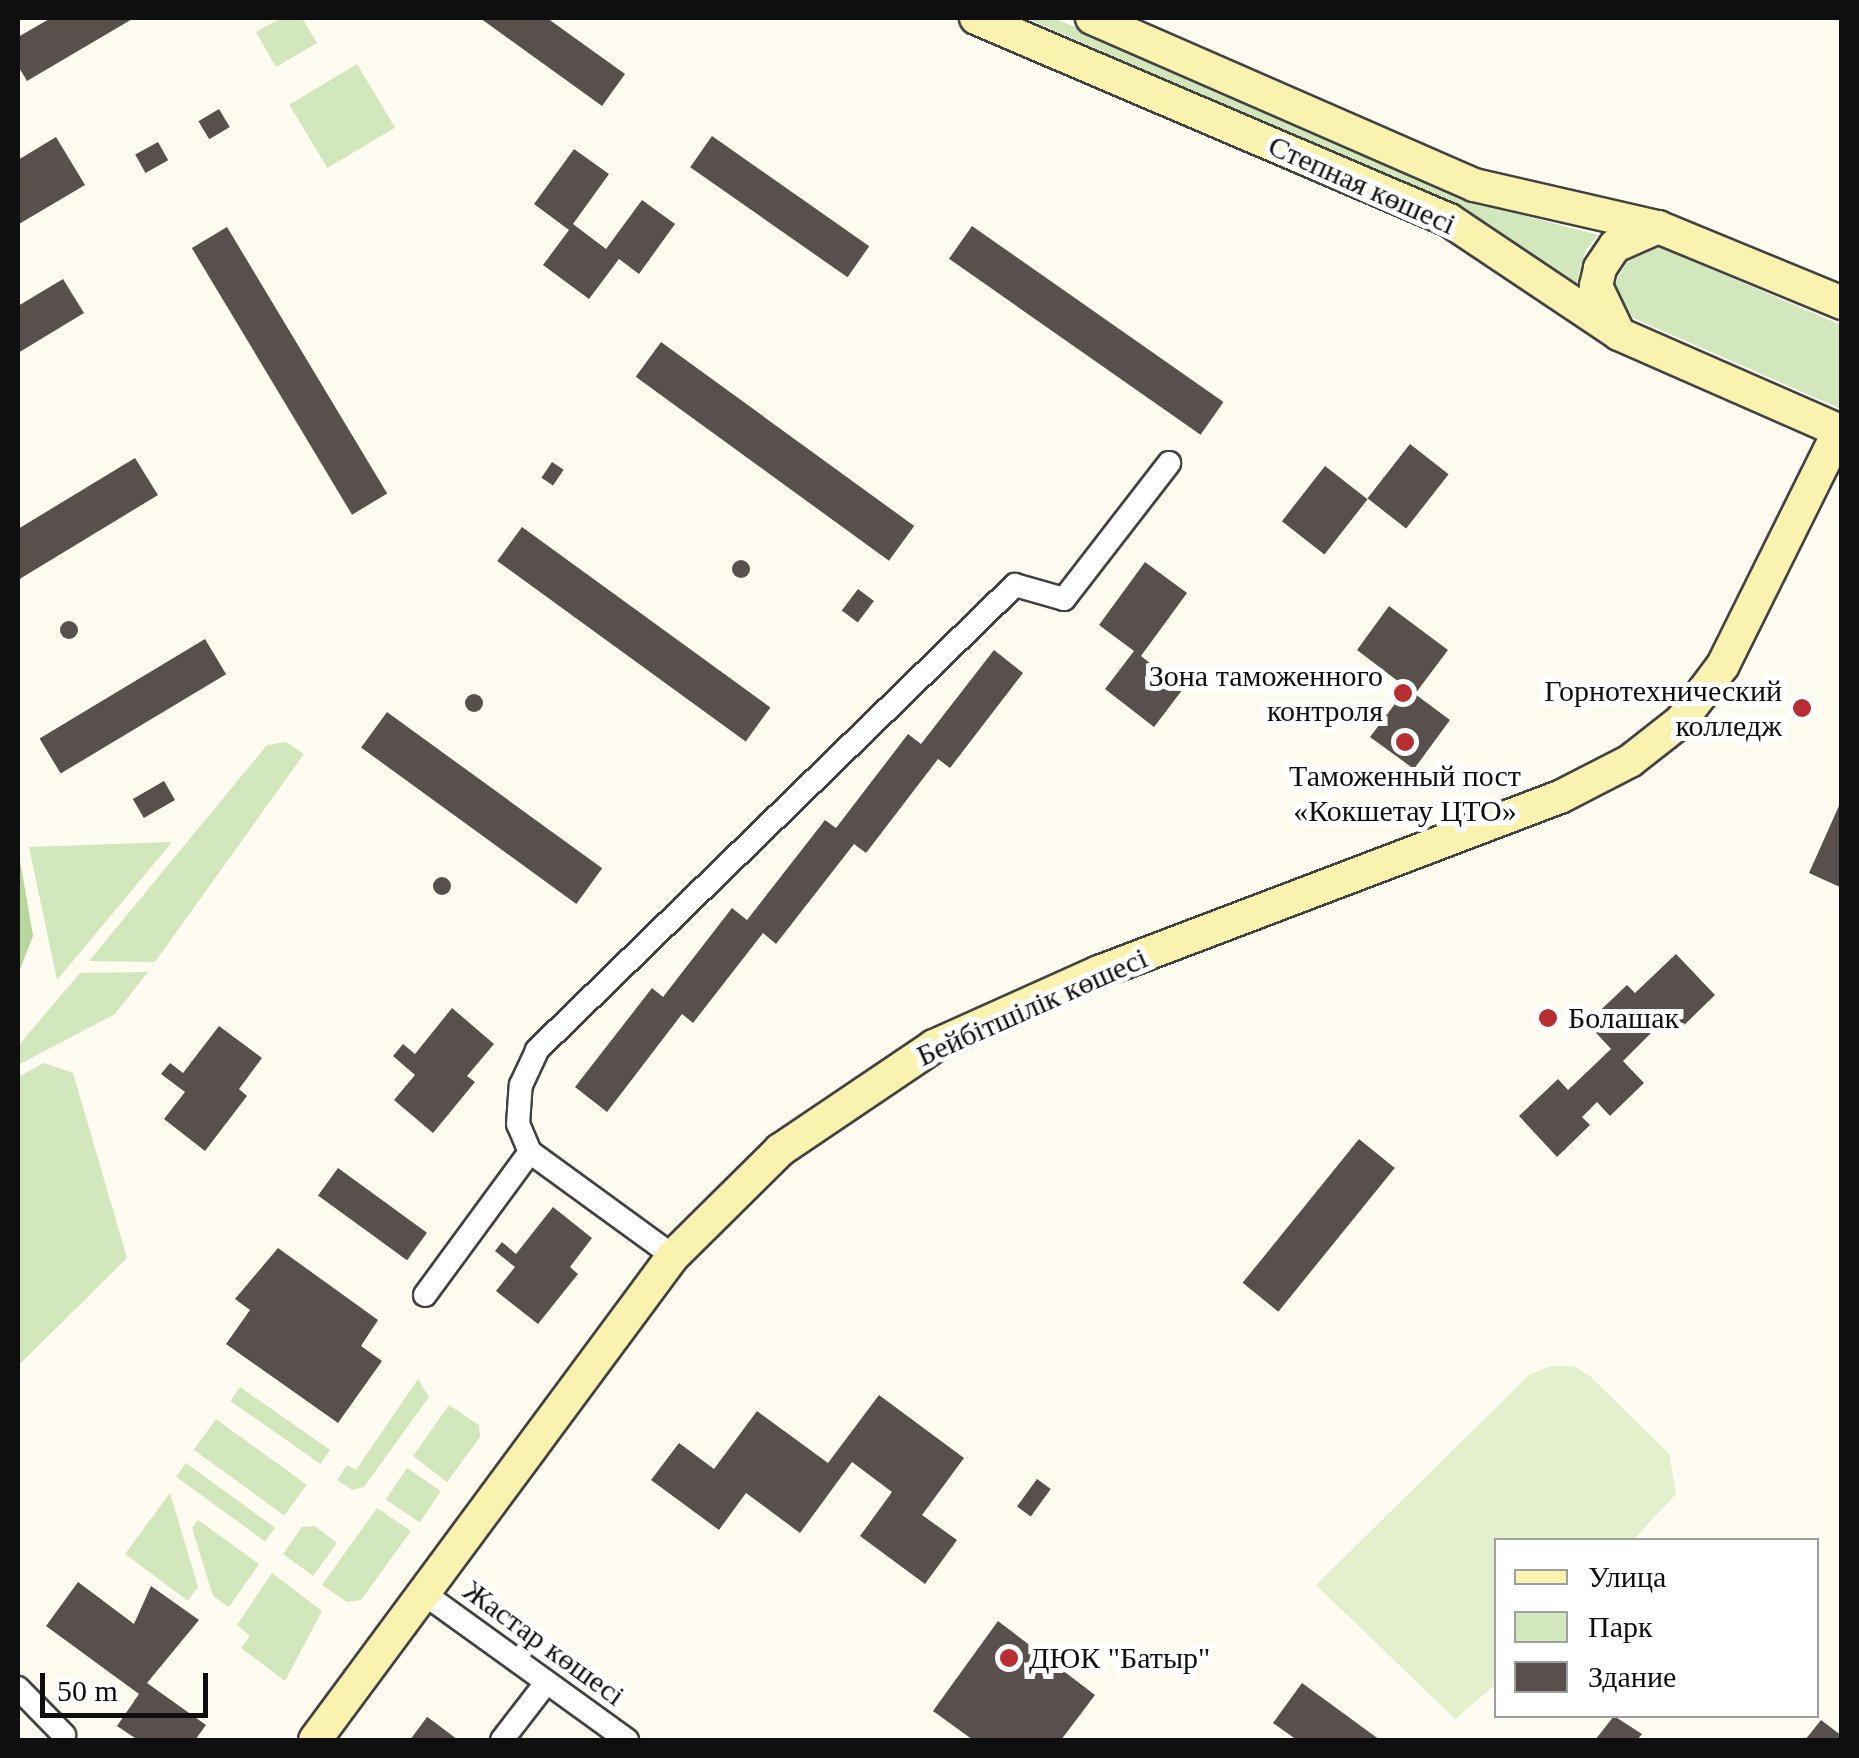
<!DOCTYPE html>
<html>
<head>
<meta charset="utf-8">
<style>
	body { margin:0 }
	#map { position:relative; width:1859px; height:1758px; overflow:hidden; background:#fefcf1; font-family:Georgia,serif }
	div>[style] { position:absolute }
	[style*='--x'] { left:calc(var(--x)*1px); top:calc(var(--y)*1px); width:calc(var(--w)*1px); rotate:calc(var(--a)*1deg) }
	.green>* { inset:0; background:#d2e7bc; transform-origin:0 0 }
	.forest>* { inset:0; background:#b6d79c }
	.pitch>* { inset:0; background:#e3efcd }
	.building>* { inset:0; background:#57504c; transform-origin:0 0 }
	.round { border-radius:50% }
	.roads { filter:drop-shadow(2px 0 #424242) drop-shadow(-2px 0 #424242) drop-shadow(0 2px #424242) drop-shadow(0 -2px #424242) }
	.street>* { height:22px; margin:-11px; padding:0 11px; transform-origin:11px; border-radius:11px; background:#fff }
	.secondary>* { height:32px; margin:-16px; padding:0 16px; transform-origin:16px; border-radius:16px; background:#faf3b0 }
	.dots>* { width:28px; height:28px; translate:-50% -50%; box-sizing:border-box; border:5px solid #fff; border-radius:50% }
	span { translate:-50% -50%; white-space:nowrap; text-align:center; line-height:1.15; -webkit-text-stroke:10px #fff; paint-order:stroke }
	.street-label { font-size:30px; color:#0f0f0f }
	.poi-label { font-size:30px; color:#0f0f0f }
	.right { translate:-100% -50%; text-align:right }
	.left { translate:0 -50%; text-align:left }
	.frame { position:absolute; inset:0; border:20px solid #0f0f0f; pointer-events:none }
	.legend { position:absolute; left:1494px; top:1538px; width:325px; height:180px; box-sizing:border-box; background:#fff; border:2px solid #9f9f9f; margin:0; padding:12px 18px; list-style:none; font-size:30px; color:#0f0f0f }
	.legend li { display:flex; align-items:center; gap:20px; height:50px }
	.legend b { width:50px; border:2px solid #9f9f9f }
	.scale { position:absolute; left:40px; top:1673px; width:168px; height:45px; box-sizing:border-box; border:5px solid #0f0f0f; border-top:0; padding-left:12px; font-size:30px; line-height:35px; white-space:nowrap; color:#0f0f0f; -webkit-text-stroke:8px #fff; paint-order:stroke }
</style>
</head>
<body>
<div id="map">
	<div class="green">
		<div style="clip-path:polygon(281px 18px,302px 18px,317px 43px,276px 67px,256px 32px)"></div>
		<div style="clip-path:polygon(1026px 18px,1054px 18px,1476px 203px,1598px 235px,1586px 250px,1577px 283px,1473px 214px)"></div>
		<div style="left:357px;top:64px;width:74px;height:79px;rotate:59deg"></div>
		<div style="clip-path:polygon(1660px 247px,1841px 325px,1841px 409px,1633px 318px,1614px 285px,1632px 253px)"></div>
		<div style="clip-path:polygon(286px 742px,304px 754px,155px 962px,89px 961px,267px 745px)"></div>
		<div style="clip-path:polygon(172px 842px,57px 980px,29px 847px)"></div>
		<div style="clip-path:polygon(148px 972px,115px 1014px,18px 1065px,18px 1046px,80px 973px)"></div>
		<div style="clip-path:polygon(44px 1063px,73px 1073px,127px 1258px,18px 1366px,18px 1077px)"></div>
		<div style="clip-path:polygon(418px 1379px,429px 1397px,364px 1487px,352px 1490px,337px 1480px,347px 1465px,356px 1470px)"></div>
		<div style="left:240px;top:1387px;width:110px;height:17px;rotate:35deg"></div>
		<div style="clip-path:polygon(449px 1405px,479px 1425px,480px 1437px,447px 1482px,413px 1456px)"></div>
		<div style="left:216px;top:1419px;width:112px;height:38px;rotate:36deg"></div>
		<div style="left:186px;top:1463px;width:110px;height:17px;rotate:36deg"></div>
		<div style="left:407px;top:1468px;width:41px;height:38px;rotate:34deg"></div>
		<div style="clip-path:polygon(170px 1493px,198px 1587px,188px 1601px,125px 1554px)"></div>
		<div style="clip-path:polygon(377px 1508px,411px 1531px,361px 1600px,347px 1602px,322px 1585px)"></div>
		<div style="clip-path:polygon(198px 1520px,259px 1564px,229px 1607px,213px 1596px,192px 1528px)"></div>
		<div style="clip-path:polygon(315px 1526px,337px 1543px,313px 1576px,283px 1554px,302px 1527px)"></div>
		<div style="clip-path:polygon(272px 1573px,322px 1611px,285px 1681px,241px 1648px,250px 1636px,237px 1625px)"></div>
	</div>
	<div class="forest">
		<div style="clip-path:polygon(18px 849px,33px 936px,18px 974px)"></div>
	</div>
	<div class="pitch">
		<div style="clip-path:polygon(1551px 1366px,1574px 1366px,1591px 1377px,1669px 1454px,1676px 1494px,1633px 1540px,1496px 1540px,1496px 1684px,1455px 1719px,1316px 1585px,1529px 1375px)"></div>
	</div>
	<div class="building">
		<div style="clip-path:polygon(51px 18px,134px 18px,27px 81px,18px 66px,18px 37px)"></div>
		<div style="clip-path:polygon(480px 18px,547px 18px,625px 74px,602px 106px)"></div>
		<div style="left:219px;top:109px;width:21px;height:24px;rotate:59deg"></div>
		<div style="left:712px;top:136px;width:192px;height:38px;rotate:35deg"></div>
		<div style="clip-path:polygon(56px 137px,85px 185px,19px 224px,18px 160px)"></div>
		<div style="left:158px;top:142px;width:21px;height:26px;rotate:61deg"></div>
		<div style="clip-path:polygon(574px 149px,609px 174px,573px 224px,606px 249px,642px 200px,675px 224px,639px 274px,619px 259px,589px 299px,543px 265px,569px 230px,534px 204px)"></div>
		<div style="left:972px;top:226px;width:307px;height:40px;rotate:35deg"></div>
		<div style="left:227px;top:227px;width:311px;height:41px;rotate:59deg"></div>
		<div style="clip-path:polygon(63px 279px,84px 313px,18px 353px,18px 306px)"></div>
		<div style="left:661px;top:342px;width:313px;height:43px;rotate:36deg"></div>
		<div style="left:1410px;top:444px;width:49px;height:69px;rotate:38deg"></div>
		<div style="clip-path:polygon(135px 458px,158px 495px,18px 580px,18px 529px)"></div>
		<div style="left:552px;top:462px;width:14px;height:19px;rotate:34deg"></div>
		<div style="left:1325px;top:466px;width:54px;height:70px;rotate:38deg"></div>
		<div style="left:522px;top:527px;width:307px;height:42px;rotate:36deg"></div>
		<div class="round" style="left:732px;top:560px;width:18px;height:18px"></div>
		<div style="clip-path:polygon(1145px 562px,1187px 593px,1141px 656px,1183px 689px,1154px 727px,1105px 689px,1134px 651px,1099px 625px)"></div>
		<div style="left:858px;top:589px;width:20px;height:27px;rotate:37deg"></div>
		<div style="clip-path:polygon(1389px 606px,1448px 650px,1415px 694px,1450px 720px,1414px 769px,1370px 737px,1407px 688px,1357px 650px)"></div>
		<div class="round" style="left:60px;top:621px;width:18px;height:18px"></div>
		<div style="left:205px;top:639px;width:41px;height:193px;rotate:59deg"></div>
		<div style="clip-path:polygon(994px 650px,1023px 673px,950px 768px,938px 759px,866px 853px,854px 844px,776px 944px,763px 933px,693px 1023px,682px 1014px,607px 1112px,575px 1087px,652px 988px,663px 997px,732px 908px,747px 920px,825px 820px,836px 828px,908px 734px,921px 744px)"></div>
		<div class="round" style="left:465px;top:694px;width:18px;height:18px"></div>
		<div style="left:387px;top:712px;width:266px;height:44px;rotate:36deg"></div>
		<div style="left:164px;top:781px;width:22px;height:36px;rotate:60deg"></div>
		<div style="clip-path:polygon(1842px 799px,1842px 888px,1809px 873px)"></div>
		<div class="round" style="left:433px;top:877px;width:18px;height:18px"></div>
		<div style="clip-path:polygon(1676px 954px,1715px 995px,1681px 1028px,1664px 1010px,1651px 1023px,1656px 1028px,1623px 1061px,1644px 1083px,1610px 1116px,1597px 1102px,1582px 1117px,1590px 1125px,1557px 1157px,1519px 1116px,1558px 1079px,1568px 1090px,1611px 1049px,1587px 1023px,1627px 985px,1635px 993px)"></div>
		<div style="clip-path:polygon(452px 1008px,494px 1044px,467px 1076px,475px 1082px,433px 1133px,394px 1100px,415px 1075px,393px 1056px,403px 1044px,415px 1054px)"></div>
		<div style="clip-path:polygon(219px 1026px,262px 1058px,239px 1089px,247px 1096px,205px 1151px,164px 1119px,185px 1092px,161px 1074px,170px 1063px,183px 1073px)"></div>
		<div style="left:1359px;top:1139px;width:46px;height:185px;rotate:39deg"></div>
		<div style="left:338px;top:1168px;width:110px;height:34px;rotate:36deg"></div>
		<div style="clip-path:polygon(553px 1207px,592px 1238px,570px 1267px,578px 1274px,538px 1324px,496px 1291px,515px 1267px,495px 1251px,502px 1242px,516px 1254px)"></div>
		<div style="clip-path:polygon(278px 1248px,378px 1320px,361px 1346px,382px 1361px,338px 1423px,226px 1344px,250px 1310px,235px 1299px)"></div>
		<div style="clip-path:polygon(879px 1395px,964px 1458px,922px 1515px,957px 1540px,925px 1584px,860px 1536px,892px 1492px,852px 1462px,800px 1533px,746px 1493px,719px 1530px,651px 1480px,679px 1443px,714px 1469px,757px 1411px,828px 1463px)"></div>
		<div style="left:1037px;top:1479px;width:17px;height:34px;rotate:36deg"></div>
		<div style="clip-path:polygon(78px 1582px,134px 1624px,151px 1586px,199px 1620px,147px 1683px,206px 1725px,195px 1740px,138px 1740px,117px 1726px,139px 1694px,46px 1626px)"></div>
		<div style="clip-path:polygon(998px 1621px,1095px 1695px,1061px 1740px,973px 1740px,933px 1711px)"></div>
		<div style="clip-path:polygon(1302px 1683px,1380px 1740px,1297px 1740px,1273px 1723px)"></div>
		<div style="clip-path:polygon(1614px 1716px,1642px 1734px,1637px 1740px,1595px 1740px)"></div>
		<div style="clip-path:polygon(427px 1717px,433px 1721px,458px 1740px,410px 1740px)"></div>
		<div style="clip-path:polygon(1821px 1720px,1842px 1736px,1842px 1740px,1805px 1740px)"></div>
	</div>
	<div class="roads">
		<div class="street">
			<div style="--x:530;--y:1152;--w:177;--a:36"></div>
			<div style="--x:425;--y:1295;--w:177;--a:-53.7"></div>
			<div style="--x:530;--y:1152;--w:30;--a:-113"></div>
			<div style="--x:518;--y:1124;--w:39;--a:-86"></div>
			<div style="--x:521;--y:1085;--w:38;--a:-65"></div>
			<div style="--x:537;--y:1050;--w:667;--a:-44.21"></div>
			<div style="--x:1015;--y:585;--w:51;--a:15.9"></div>
			<div style="--x:1064;--y:599;--w:172;--a:-52.3"></div>
			<div style="--x:426;--y:1595;--w:248;--a:35.8"></div>
			<div style="--x:18;--y:1688;--w:66;--a:45.6"></div>
			<div style="--x:502;--y:1740;--w:72;--a:-52.3"></div>
		</div>
		<div class="secondary">
			<div style="--x:976;--y:18;--w:514;--a:23.13"></div>
			<div style="--x:1449;--y:220;--w:205;--a:33.8"></div>
			<div style="--x:1619;--y:334;--w:244;--a:23.7"></div>
			<div style="--x:1092;--y:18;--w:417;--a:23.6"></div>
			<div style="--x:1474;--y:185;--w:189;--a:12.9"></div>
			<div style="--x:1658;--y:227;--w:199;--a:22.4"></div>
			<div style="--x:1617;--y:330;--w:49;--a:-115.5"></div>
			<div style="--x:1596;--y:286;--w:18;--a:-77"></div>
			<div style="--x:1600;--y:268;--w:27;--a:-56"></div>
			<div style="--x:1615;--y:246;--w:47;--a:-23.8"></div>
			<div style="--x:315;--y:1740;--w:602;--a:-53.51"></div>
			<div style="--x:673;--y:1256;--w:151;--a:-44.7"></div>
			<div style="--x:780;--y:1150;--w:186;--a:-34"></div>
			<div style="--x:934;--y:1046;--w:181;--a:-24.2"></div>
			<div style="--x:1099;--y:972;--w:493;--a:-20.8"></div>
			<div style="--x:1560;--y:797;--w:79;--a:-27.2"></div>
			<div style="--x:1630;--y:761;--w:65;--a:-38.1"></div>
			<div style="--x:1681;--y:721;--w:70;--a:-53.1"></div>
			<div style="--x:1723;--y:665;--w:261;--a:-63.6"></div>
		</div>
	</div>
	<div class="dots">
		<div style="left:1403px;top:693px;background:#b72e33"></div>
		<div style="left:1802px;top:708px;background:#b72e33"></div>
		<div style="left:1405px;top:742px;background:#b72e33"></div>
		<div style="left:1548px;top:1018px;background:#b72e33"></div>
		<div style="left:1009px;top:1658px;background:#b72e33"></div>
	</div>
	<div class="street-label">
		<span style="left:1362px;top:185px;rotate:24deg">Степная көшесі</span>
		<span style="left:1032px;top:1007px;rotate:-24deg">Бейбітшілік көшесі</span>
		<span style="left:544px;top:1643px;rotate:36deg">Жастар көшесі</span>
	</div>
	<div class="poi-label">
		<span class="right" style="left:1383px;top:693px">Зона таможенного<br>контроля</span>
		<span class="right" style="left:1782px;top:708px">Горнотехнический<br>колледж</span>
		<span style="left:1405px;top:793px">Таможенный пост<br>«Кокшетау ЦТО»</span>
		<span class="left" style="left:1568px;top:1018px">Болашак</span>
		<span class="left" style="left:1029px;top:1658px">ДЮК "Батыр"</span>
	</div>
	<div class="frame"></div>
	<ul class="legend">
	<li><b style="height:12px;background:#faf3b0"></b>Улица</li>
	<li><b style="height:28px;background:#d2e7bc"></b>Парк</li>
	<li><b style="height:28px;background:#57504c"></b>Здание</li>
	</ul>
	<div class="scale">50 m</div>
</div>
</body>
</html>
